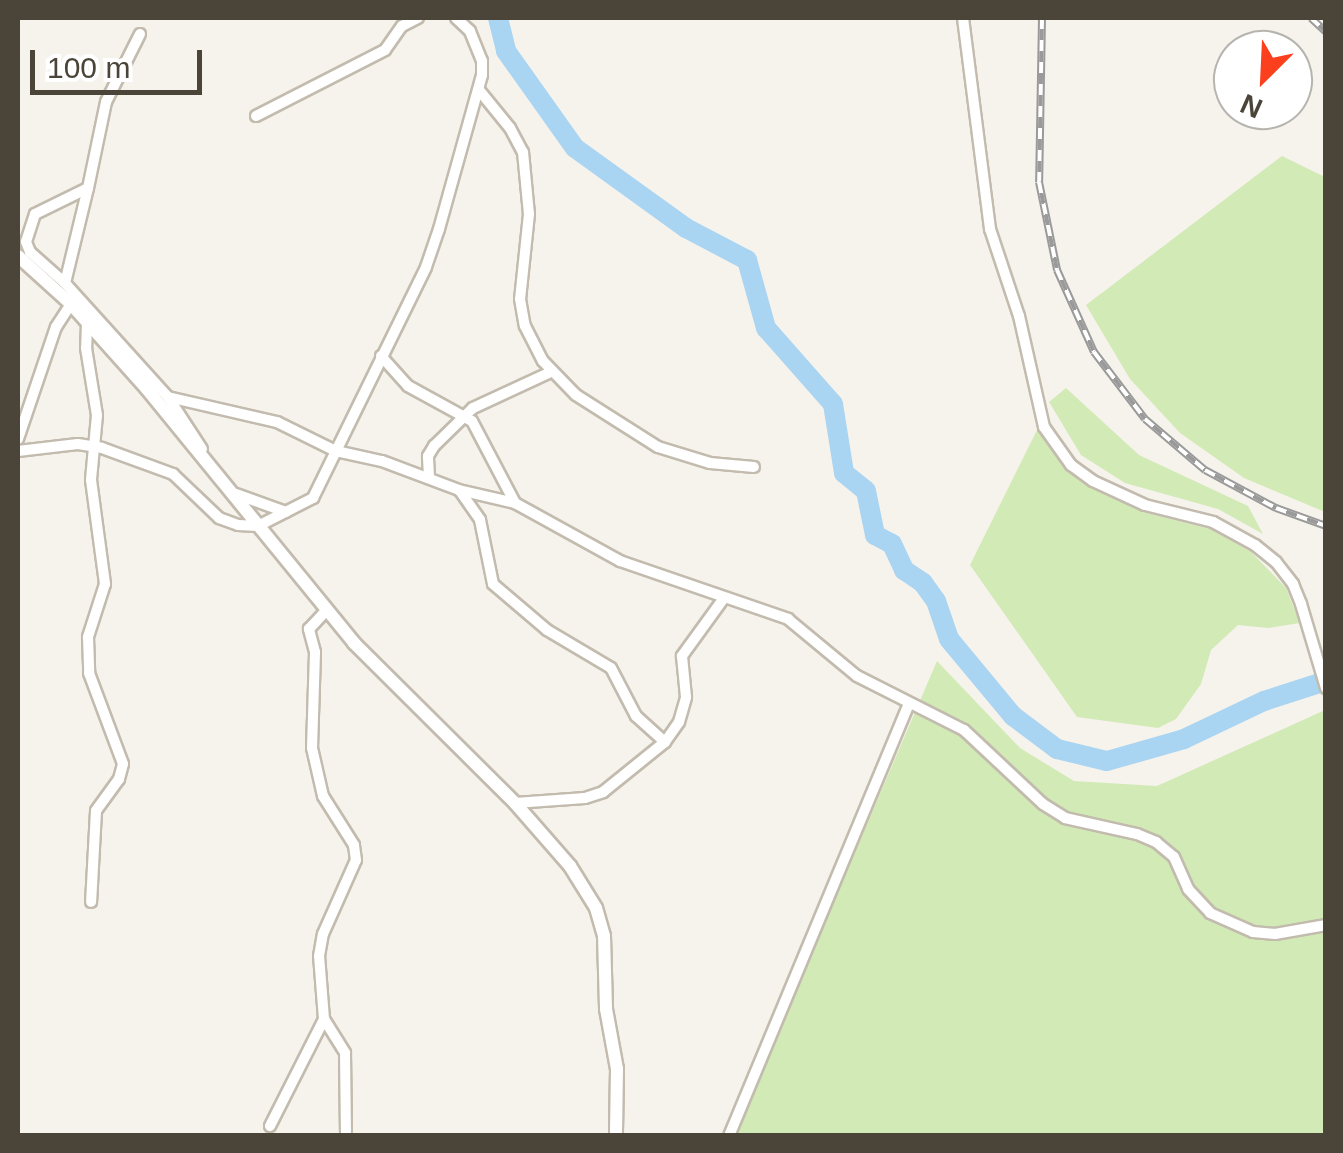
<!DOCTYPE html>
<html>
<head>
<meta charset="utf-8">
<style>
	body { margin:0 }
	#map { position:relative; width:1343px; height:1153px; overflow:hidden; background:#f6f3ec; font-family:Helvetica,sans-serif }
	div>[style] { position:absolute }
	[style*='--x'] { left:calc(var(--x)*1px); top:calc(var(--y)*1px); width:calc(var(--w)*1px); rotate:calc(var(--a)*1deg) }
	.green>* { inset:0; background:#d2eab5 }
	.river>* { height:20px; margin:-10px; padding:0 10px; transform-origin:10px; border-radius:10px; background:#a9d4f2 }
	.roads { filter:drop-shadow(2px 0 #c2bbae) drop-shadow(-2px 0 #c2bbae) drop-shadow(0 2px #c2bbae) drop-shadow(0 -2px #c2bbae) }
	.minor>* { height:10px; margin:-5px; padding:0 5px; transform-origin:5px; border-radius:5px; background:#fff }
	.tertiary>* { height:12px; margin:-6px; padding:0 6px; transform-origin:6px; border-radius:6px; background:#fff }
	.rail>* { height:8px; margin-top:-4px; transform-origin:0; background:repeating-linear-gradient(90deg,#fff 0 11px,#9a9a9a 0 22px); box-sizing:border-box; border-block:2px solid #9a9a9a }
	span { translate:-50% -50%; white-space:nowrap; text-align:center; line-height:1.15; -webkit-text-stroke:10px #fff; paint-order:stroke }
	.frame { position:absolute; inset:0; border:20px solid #4b4439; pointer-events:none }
	.north { position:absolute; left:1213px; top:30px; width:100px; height:100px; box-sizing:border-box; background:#fff; border:2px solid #b7b4b0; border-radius:50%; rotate:204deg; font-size:28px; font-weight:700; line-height:40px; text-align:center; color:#4b4439 }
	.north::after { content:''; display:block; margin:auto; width:35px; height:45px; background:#fc3f1d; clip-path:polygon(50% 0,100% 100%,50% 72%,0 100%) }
	.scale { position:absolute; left:30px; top:50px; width:172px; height:45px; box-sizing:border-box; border:5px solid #4b4439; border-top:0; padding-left:12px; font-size:30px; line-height:35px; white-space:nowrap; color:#4b4439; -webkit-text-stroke:8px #fff; paint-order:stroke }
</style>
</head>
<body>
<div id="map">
	<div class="green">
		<div style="clip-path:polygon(1282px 156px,1325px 177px,1325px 512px,1244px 478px,1180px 433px,1130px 379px,1086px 305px)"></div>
		<div style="clip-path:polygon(1066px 388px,1139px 455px,1248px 506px,1263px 534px,1218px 509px,1125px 483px,1081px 455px,1049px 402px)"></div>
		<div style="clip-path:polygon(1037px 430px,1066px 470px,1089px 487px,1143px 512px,1210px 529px,1250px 551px,1286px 588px,1300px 623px,1268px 628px,1238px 625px,1211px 650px,1201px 684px,1176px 719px,1158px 728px,1077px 717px,970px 565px)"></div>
		<div style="clip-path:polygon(937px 661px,1020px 748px,1074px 781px,1157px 786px,1325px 710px,1325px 1135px,733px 1136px)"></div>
	</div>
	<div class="river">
		<div style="--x:498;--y:18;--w:34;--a:76"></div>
		<div style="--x:506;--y:51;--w:119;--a:54.6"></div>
		<div style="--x:575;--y:148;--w:137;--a:35.8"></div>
		<div style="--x:686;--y:228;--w:69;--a:27.7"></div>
		<div style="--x:747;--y:260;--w:71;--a:74.4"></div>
		<div style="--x:766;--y:328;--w:101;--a:48.6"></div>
		<div style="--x:833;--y:404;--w:70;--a:80.9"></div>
		<div style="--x:844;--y:473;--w:28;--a:39"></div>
		<div style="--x:866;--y:491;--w:45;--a:78.4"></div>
		<div style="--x:875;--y:535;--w:19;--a:28"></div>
		<div style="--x:892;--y:544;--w:29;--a:65"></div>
		<div style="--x:904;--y:570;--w:23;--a:34"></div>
		<div style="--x:923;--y:583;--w:22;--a:54"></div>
		<div style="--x:936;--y:601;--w:40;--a:71.1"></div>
		<div style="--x:949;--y:639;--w:100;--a:50.3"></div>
		<div style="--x:1013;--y:716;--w:55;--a:36.9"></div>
		<div style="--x:1057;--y:749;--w:51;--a:13.5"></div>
		<div style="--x:1107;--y:761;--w:80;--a:-15.9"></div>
		<div style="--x:1184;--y:739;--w:89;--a:-25.4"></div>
		<div style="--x:1264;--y:701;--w:65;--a:-17.9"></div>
	</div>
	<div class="roads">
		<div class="minor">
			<div style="--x:963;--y:18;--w:213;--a:82.7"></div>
			<div style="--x:990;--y:229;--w:92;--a:71.6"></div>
			<div style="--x:1019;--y:316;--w:114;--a:77.3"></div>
			<div style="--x:1044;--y:427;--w:47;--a:54.6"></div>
			<div style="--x:1071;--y:465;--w:27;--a:36"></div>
			<div style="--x:1093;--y:481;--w:57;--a:24.8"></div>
			<div style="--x:1145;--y:505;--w:70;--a:14"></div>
			<div style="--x:1213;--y:522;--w:48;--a:28.7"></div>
			<div style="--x:1255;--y:545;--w:27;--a:39"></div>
			<div style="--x:1276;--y:562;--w:28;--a:52"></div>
			<div style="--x:1293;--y:584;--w:22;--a:68"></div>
			<div style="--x:1301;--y:604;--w:88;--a:73.4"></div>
			<div style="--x:140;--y:34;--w:76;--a:116.6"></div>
			<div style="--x:106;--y:102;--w:88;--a:101.8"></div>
			<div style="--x:88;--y:188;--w:59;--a:153.9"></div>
			<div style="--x:35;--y:214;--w:29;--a:108"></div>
			<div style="--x:26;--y:242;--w:11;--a:68"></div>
			<div style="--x:30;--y:252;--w:47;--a:41.5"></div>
			<div style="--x:65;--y:283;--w:154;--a:47.9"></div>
			<div style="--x:168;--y:397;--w:62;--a:56.8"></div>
			<div style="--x:479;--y:90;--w:49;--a:50.8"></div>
			<div style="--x:510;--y:128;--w:27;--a:62"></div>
			<div style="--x:523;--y:152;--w:62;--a:84.5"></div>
			<div style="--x:529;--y:214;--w:85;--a:96"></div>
			<div style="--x:520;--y:299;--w:27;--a:80"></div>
			<div style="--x:525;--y:326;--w:39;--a:63"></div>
			<div style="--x:543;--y:361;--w:47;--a:45.9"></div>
			<div style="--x:576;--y:395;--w:97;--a:32.4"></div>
			<div style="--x:658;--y:447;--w:54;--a:17.1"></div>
			<div style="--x:710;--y:463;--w:44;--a:5.2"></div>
			<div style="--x:256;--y:116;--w:145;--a:-27.1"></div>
			<div style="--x:385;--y:50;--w:29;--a:-55"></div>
			<div style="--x:402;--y:26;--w:18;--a:-27"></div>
			<div style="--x:65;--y:283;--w:98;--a:-76.4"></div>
			<div style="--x:87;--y:323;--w:25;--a:92"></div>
			<div style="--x:86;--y:348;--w:68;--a:80.7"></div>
			<div style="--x:97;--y:415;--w:65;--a:95.3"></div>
			<div style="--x:91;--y:480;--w:105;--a:82.3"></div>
			<div style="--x:105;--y:584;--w:56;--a:107.8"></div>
			<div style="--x:88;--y:637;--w:36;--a:88"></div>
			<div style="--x:89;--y:673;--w:97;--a:69.5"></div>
			<div style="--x:123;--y:764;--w:16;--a:105"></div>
			<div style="--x:119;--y:779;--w:39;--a:126"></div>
			<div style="--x:96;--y:811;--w:91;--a:93.1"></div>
			<div style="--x:381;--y:356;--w:40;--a:48"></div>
			<div style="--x:408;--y:386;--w:73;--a:28.7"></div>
			<div style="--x:472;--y:421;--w:93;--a:62.3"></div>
			<div style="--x:168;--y:397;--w:112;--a:12.9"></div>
			<div style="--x:277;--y:422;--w:66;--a:26.2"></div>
			<div style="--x:336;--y:451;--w:47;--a:12.3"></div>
			<div style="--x:382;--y:461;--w:82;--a:20.6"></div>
			<div style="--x:459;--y:490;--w:57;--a:13.1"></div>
			<div style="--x:515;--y:503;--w:120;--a:28.9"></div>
			<div style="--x:620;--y:561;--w:178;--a:19"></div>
			<div style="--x:788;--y:619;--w:89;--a:39.6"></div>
			<div style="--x:857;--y:676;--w:120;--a:26.8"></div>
			<div style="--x:964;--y:730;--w:108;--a:43.1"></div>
			<div style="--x:1043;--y:804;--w:26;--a:32"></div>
			<div style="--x:1065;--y:818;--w:74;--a:12.5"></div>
			<div style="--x:1137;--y:834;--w:21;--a:23"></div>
			<div style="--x:1156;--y:842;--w:23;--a:40"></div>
			<div style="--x:1174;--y:857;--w:35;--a:66"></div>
			<div style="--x:1188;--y:889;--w:33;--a:47"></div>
			<div style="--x:1210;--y:913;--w:47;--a:23.8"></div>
			<div style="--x:1253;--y:932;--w:22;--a:5"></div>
			<div style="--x:1275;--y:934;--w:52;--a:-10"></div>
			<div style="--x:18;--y:439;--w:118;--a:-71.3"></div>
			<div style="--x:56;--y:327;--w:27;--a:-57"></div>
			<div style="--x:18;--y:451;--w:60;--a:-6.7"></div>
			<div style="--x:78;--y:444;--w:24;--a:9"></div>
			<div style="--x:102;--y:448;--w:76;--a:20.1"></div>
			<div style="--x:173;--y:474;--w:64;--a:43.7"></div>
			<div style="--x:219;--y:518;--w:20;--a:20"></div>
			<div style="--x:238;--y:525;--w:20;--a:3"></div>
			<div style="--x:258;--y:526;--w:62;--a:-27"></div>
			<div style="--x:313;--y:498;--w:257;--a:-63.9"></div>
			<div style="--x:426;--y:267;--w:40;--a:-71.1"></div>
			<div style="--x:439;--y:229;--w:160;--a:-74.4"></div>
			<div style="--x:482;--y:75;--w:14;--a:-90"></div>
			<div style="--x:482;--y:61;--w:32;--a:-112"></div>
			<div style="--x:470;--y:31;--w:19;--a:-137"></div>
			<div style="--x:429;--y:477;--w:21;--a:-93"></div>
			<div style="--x:428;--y:456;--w:12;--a:-59"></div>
			<div style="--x:434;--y:446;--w:54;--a:-44.3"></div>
			<div style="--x:473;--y:408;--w:86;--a:-24.8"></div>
			<div style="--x:460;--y:491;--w:35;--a:55"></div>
			<div style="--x:480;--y:520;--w:65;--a:78.5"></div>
			<div style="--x:493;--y:584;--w:71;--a:40.4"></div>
			<div style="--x:547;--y:630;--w:74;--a:30.7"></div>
			<div style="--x:611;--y:668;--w:54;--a:62.5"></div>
			<div style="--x:636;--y:716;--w:39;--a:42"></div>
			<div style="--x:236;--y:494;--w:53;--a:19.8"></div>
			<div style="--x:515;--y:803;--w:70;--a:-4.1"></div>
			<div style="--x:585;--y:798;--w:19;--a:-18"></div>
			<div style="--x:603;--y:792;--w:80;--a:-38.9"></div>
			<div style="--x:665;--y:742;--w:24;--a:-55"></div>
			<div style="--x:679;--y:722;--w:26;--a:-74"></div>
			<div style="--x:686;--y:697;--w:41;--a:-95.6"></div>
			<div style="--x:682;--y:656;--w:72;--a:-54.1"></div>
			<div style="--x:324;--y:1019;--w:40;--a:58"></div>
			<div style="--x:345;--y:1053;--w:83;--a:89.3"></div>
			<div style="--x:270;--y:1126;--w:120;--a:-63.2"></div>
			<div style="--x:324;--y:1019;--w:63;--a:-94.5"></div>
			<div style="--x:319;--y:956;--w:22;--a:-80"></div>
			<div style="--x:323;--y:934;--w:81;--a:-66"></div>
			<div style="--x:356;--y:860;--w:15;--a:-98"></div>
			<div style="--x:354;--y:845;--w:58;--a:-122.3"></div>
			<div style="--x:323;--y:796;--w:49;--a:-102.9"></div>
			<div style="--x:312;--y:748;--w:96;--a:-88.2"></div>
			<div style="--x:315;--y:652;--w:24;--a:-105"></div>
			<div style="--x:309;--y:629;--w:25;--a:-47"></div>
			<div style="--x:729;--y:1136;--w:467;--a:-67.4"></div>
		</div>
		<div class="tertiary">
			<div style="--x:18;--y:256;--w:72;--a:42.2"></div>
			<div style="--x:71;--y:304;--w:114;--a:48.2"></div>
			<div style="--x:147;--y:389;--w:328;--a:50.8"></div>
			<div style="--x:354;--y:643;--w:227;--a:44.8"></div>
			<div style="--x:515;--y:803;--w:84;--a:48.9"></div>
			<div style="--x:570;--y:866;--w:49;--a:58.2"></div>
			<div style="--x:596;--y:908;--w:29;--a:74"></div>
			<div style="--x:604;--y:936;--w:73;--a:88.4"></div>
			<div style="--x:606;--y:1009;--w:61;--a:79.6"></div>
			<div style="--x:617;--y:1069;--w:67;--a:90.9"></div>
		</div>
	</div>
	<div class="rail">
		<div style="--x:1042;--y:18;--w:164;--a:91"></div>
		<div style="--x:1039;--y:182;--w:90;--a:78.4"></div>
		<div style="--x:1057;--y:270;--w:90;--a:65.7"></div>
		<div style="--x:1094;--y:352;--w:84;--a:52.7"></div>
		<div style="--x:1145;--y:419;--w:79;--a:40.4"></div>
		<div style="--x:1205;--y:470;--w:81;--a:28.2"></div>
		<div style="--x:1276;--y:508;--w:53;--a:19.8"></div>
		<div style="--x:1311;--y:18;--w:21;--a:43"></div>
	</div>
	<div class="frame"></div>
	<div class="north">N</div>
	<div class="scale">100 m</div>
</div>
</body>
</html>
